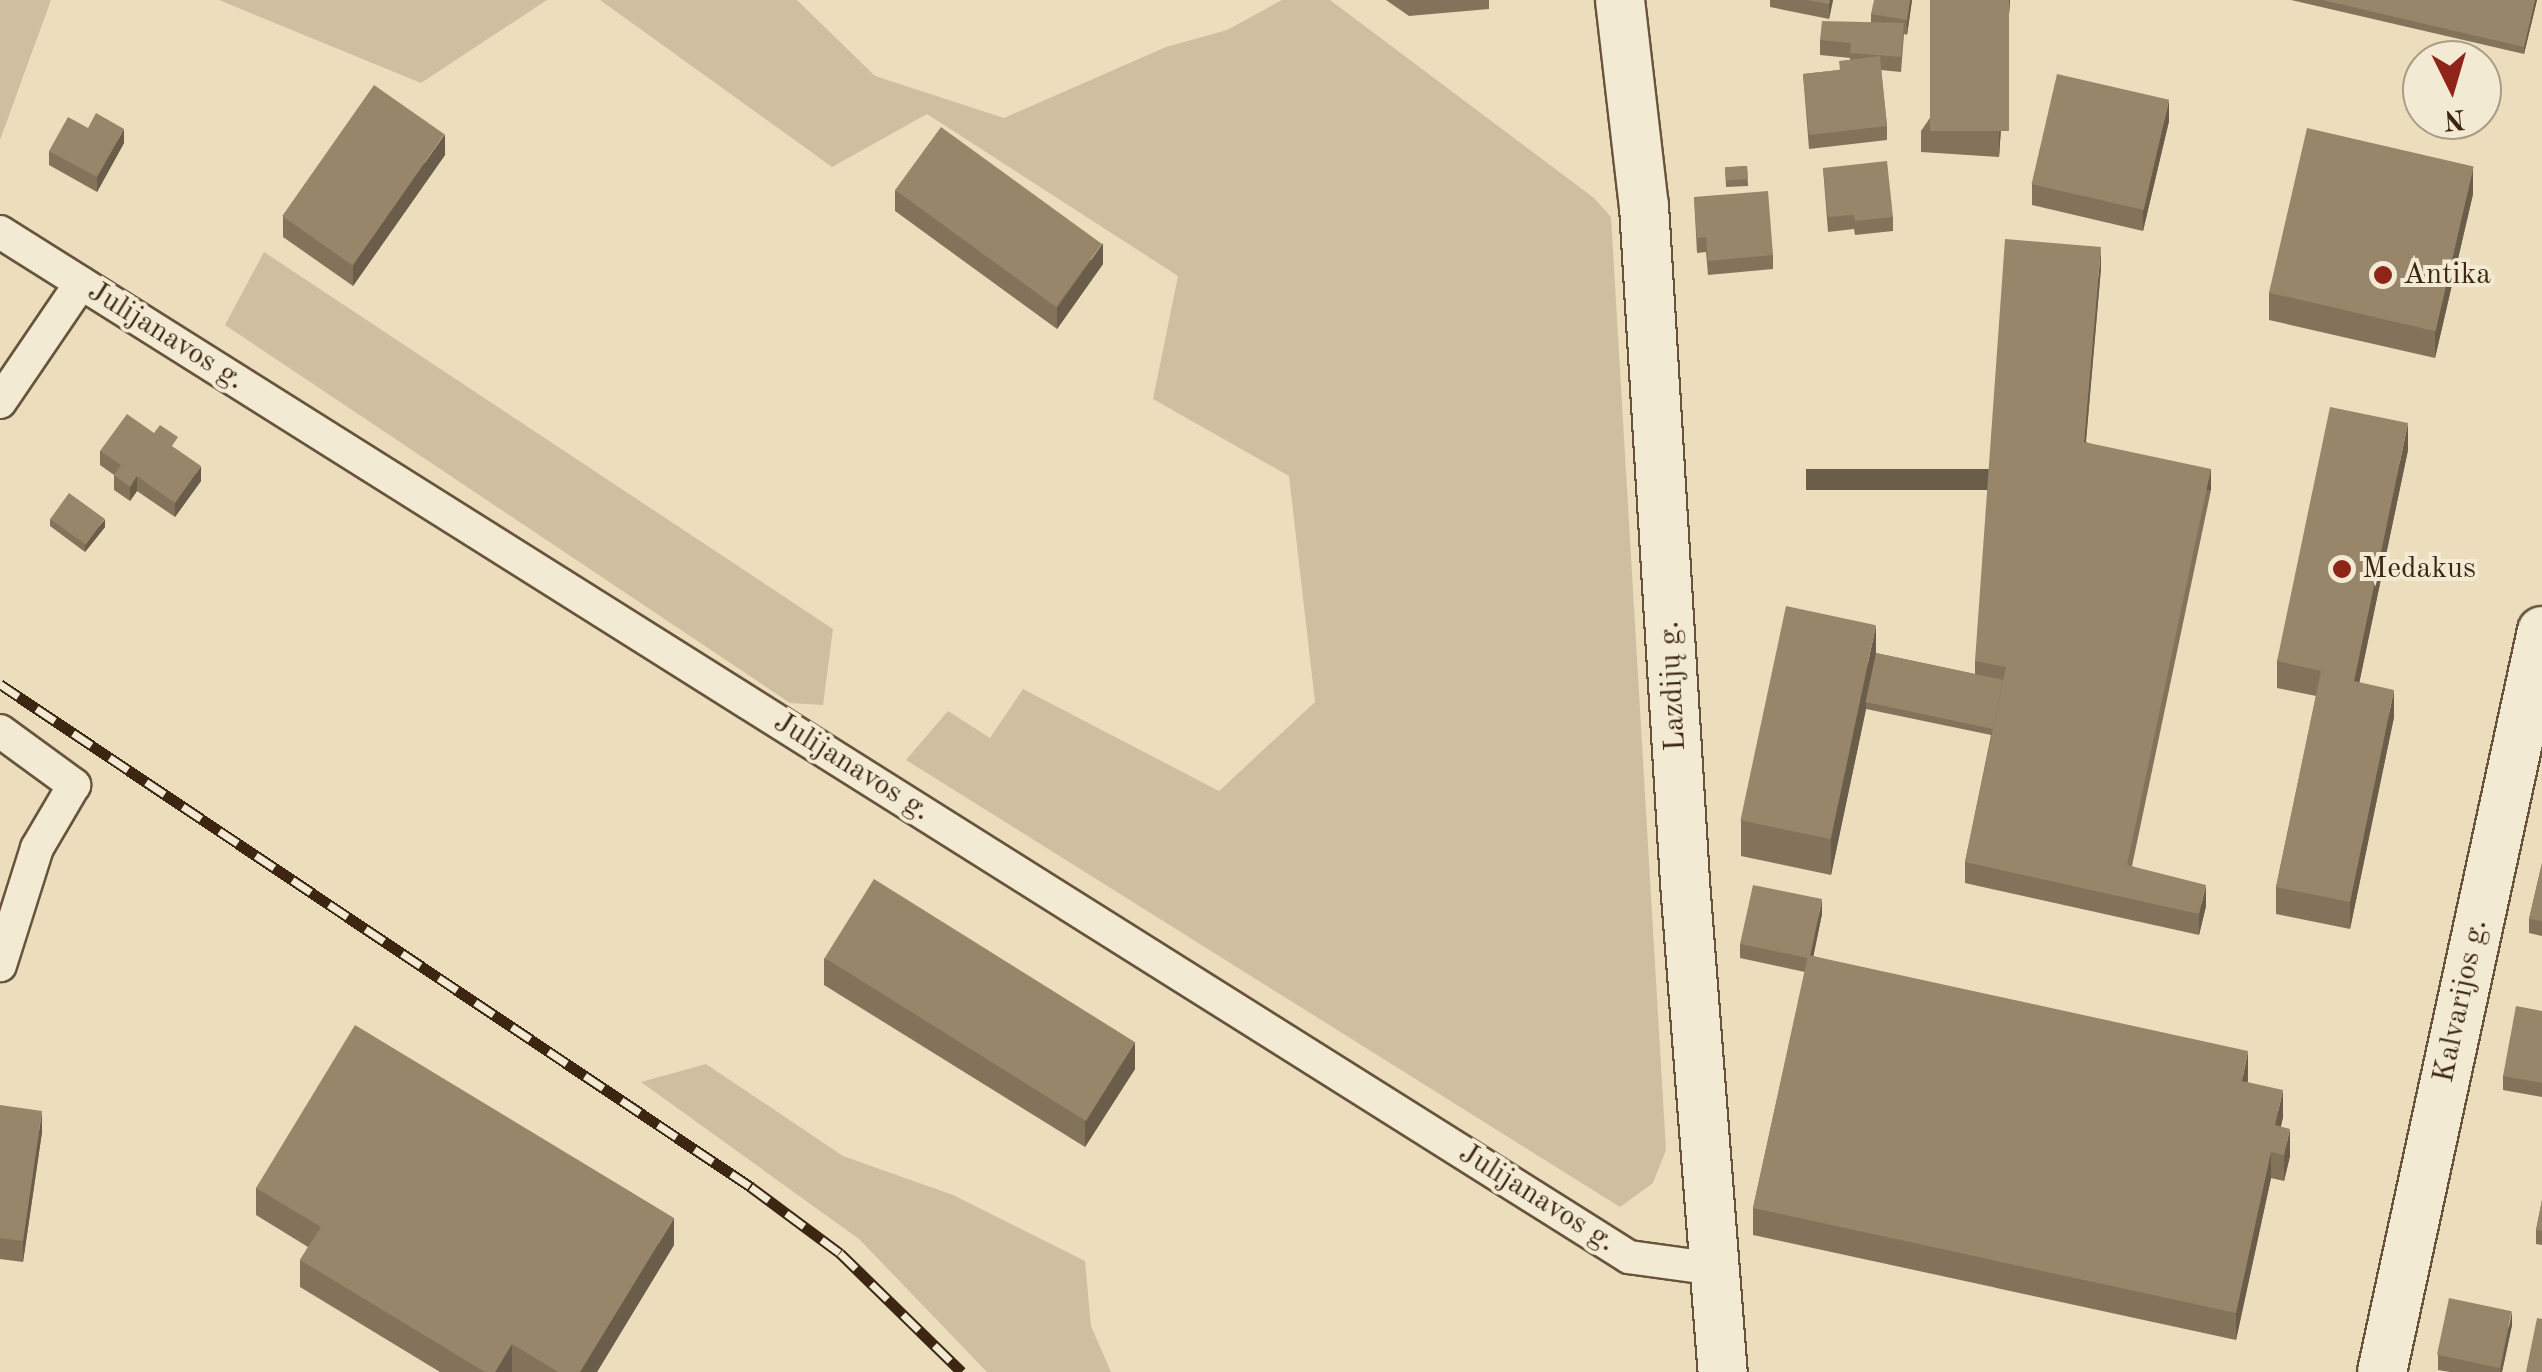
<!DOCTYPE html>
<html>
<head>
<meta charset="utf-8">
<style>
	body { margin:0 }
	#map { position:relative; width:2542px; height:1372px; overflow:hidden; background:#ecdebd; font-family:"Old Standard TT",serif }
	div>[style] { position:absolute }
	[style*='--x'] { left:calc(var(--x)*1px); top:calc(var(--y)*1px); width:calc(var(--w)*1px); rotate:calc(var(--a)*1deg) }
	.green>* { inset:0; background:#cebfa0 }
	.roads { filter:drop-shadow(2px 0 #68543c) drop-shadow(-2px 0 #68543c) drop-shadow(0 2px #68543c) drop-shadow(0 -2px #68543c) }
	.street>* { height:32px; margin:-16px; padding:0 16px; transform-origin:16px; border-radius:16px; background:#f3ead4 }
	.secondary>* { height:48px; margin:-24px; padding:0 24px; transform-origin:24px; border-radius:24px; background:#f3ead4 }
	.rail>* { height:11px; margin-top:-5.5px; transform-origin:0; background:repeating-linear-gradient(90deg,#f3ead4 0 22px,#3c2611 0 44px); box-sizing:border-box; border-block:2px solid #3c2611 }
	.wall>* { inset:0; background:#83735b; transform-origin:0 0 }
	.shaded-wall>* { inset:0; background:#6a5e4a; transform-origin:0 0 }
	.building>* { inset:0; background:#98866a; transform-origin:0 0 }
	.dots>* { width:28px; height:28px; translate:-50% -50%; box-sizing:border-box; border:5px solid #f3ead4; border-radius:50% }
	span { translate:-50% -50%; white-space:nowrap; text-align:center; line-height:1.15; -webkit-text-stroke:8px #f3ead4; paint-order:stroke }
	.poi-label { font-size:30px; color:#3c2611 }
	.left { translate:0 -50%; text-align:left }
	.street-label { font-size:30px; color:#3c2611 }
	.north { position:absolute; left:2402px; top:40px; width:100px; height:100px; box-sizing:border-box; background:#f3ead4; border:2px solid #aa9c86; border-radius:50%; rotate:175deg; font-size:28px; font-weight:700; line-height:40px; text-align:center; color:#3c2611 }
	.north::after { content:''; display:block; margin:auto; width:35px; height:45px; background:#8f2418; clip-path:polygon(50% 0,100% 100%,50% 72%,0 100%) }
</style>
</head>
<body>
<div id="map">
	<div class="green">
		<div style="clip-path:polygon(0 0,51px 0,0 140px)"></div>
		<div style="clip-path:polygon(219px 0,547px 0,421px 83px)"></div>
		<div style="clip-path:polygon(600px 0,797px 0,875px 76px,1004px 118px,1166px 47px,1227px 30px,1282px 0,1330px 0,1594px 198px,1611px 217px,1666px 1150px,1653px 1183px,1620px 1207px,906px 760px,948px 711px,990px 738px,1023px 689px,1219px 791px,1315px 702px,1289px 476px,1153px 399px,1178px 276px,927px 114px,832px 167px)"></div>
		<div style="clip-path:polygon(264px 252px,833px 629px,823px 705px,790px 703px,225px 325px)"></div>
		<div style="clip-path:polygon(706px 1064px,843px 1156px,953px 1195px,1085px 1261px,1091px 1326px,1111px 1372px,987px 1372px,859px 1239px,641px 1082px)"></div>
	</div>
	<div class="roads">
		<div class="street">
			<div style="--x:0;--y:232;--w:1925;--a:32.18"></div>
			<div style="--x:1629;--y:1257;--w:87;--a:7.9"></div>
			<div style="--x:0;--y:402;--w:144;--a:-55.8"></div>
			<div style="--x:0;--y:731;--w:92;--a:36.1"></div>
			<div style="--x:74;--y:785;--w:73;--a:120.4"></div>
			<div style="--x:37;--y:848;--w:123;--a:107.5"></div>
		</div>
		<div class="secondary">
			<div style="--x:1620;--y:0;--w:207;--a:83.4"></div>
			<div style="--x:1644;--y:206;--w:677;--a:86.53"></div>
			<div style="--x:1685;--y:882;--w:491;--a:85.6"></div>
			<div style="--x:2382;--y:1372;--w:758;--a:-77.82"></div>
		</div>
	</div>
	<div class="rail">
		<div style="--x:0;--y:684;--w:904;--a:33.81"></div>
		<div style="--x:751;--y:1187;--w:111;--a:36.6"></div>
		<div style="--x:840;--y:1253;--w:170;--a:44.3"></div>
	</div>
	<div class="wall">
		<div style="clip-path:polygon(1386px 0,1489px 0,1489px 9px,1409px 16px)"></div>
		<div style="clip-path:polygon(1770px 0,1833px 0,1829px 19px,1770px 7px)"></div>
		<div style="clip-path:polygon(1912px 0,1907px 35px,1904px 34px,1901px 72px,1881px 70px,1887px 126px,1887px 140px,1809px 149px,1803px 74px,1839px 70px,1850px 60px,1850px 58px,1820px 55px,1820px 40px,1871px 22px,1871px 14px)"></div>
		<div style="clip-path:polygon(2010px 0,1999px 157px,1921px 152px,1921px 131px)"></div>
		<div style="clip-path:polygon(2291px 0,2537px 0,2524px 54px)"></div>
		<div style="clip-path:polygon(2169px 121px,2143px 231px,2032px 205px,2032px 184px)"></div>
		<div style="clip-path:polygon(88px 128px,124px 143px,97px 192px,49px 165px,49px 151px)"></div>
		<div style="clip-path:polygon(445px 155px,353px 286px,283px 237px,283px 216px)"></div>
		<div style="left:1747px;top:166px;width:20px;height:22px;rotate:87deg"></div>
		<div style="clip-path:polygon(1823px 168px,1893px 217px,1893px 231px,1855px 235px,1854px 229px,1828px 232px)"></div>
		<div style="clip-path:polygon(895px 190px,1103px 264px,1057px 329px,895px 211px)"></div>
		<div style="clip-path:polygon(2473px 194px,2435px 358px,2269px 320px,2269px 293px)"></div>
		<div style="clip-path:polygon(1694px 197px,1773px 255px,1773px 269px,1708px 275px,1706px 252px,1697px 253px)"></div>
		<div style="clip-path:polygon(2101px 268px,2086px 442px,2211px 490px,2132px 866px,2206px 906px,2199px 935px,1965px 883px,1965px 862px,1991px 735px,1866px 709px,1831px 875px,1741px 856px,1741px 820px,1876px 653px,1975px 674px,1975px 661px)"></div>
		<div style="clip-path:polygon(178px 450px,201px 481px,175px 517px,137px 491px,130px 501px,114px 490px,114px 475px,100px 465px,100px 451px)"></div>
		<div style="clip-path:polygon(2408px 450px,2359px 683px,2394px 717px,2350px 929px,2276px 914px,2276px 887px,2316px 696px,2277px 688px,2277px 661px)"></div>
		<div style="clip-path:polygon(50px 519px,105px 527px,85px 552px,50px 526px)"></div>
		<div style="clip-path:polygon(2542px 863px,2542px 936px,2529px 933px,2529px 919px)"></div>
		<div style="clip-path:polygon(1822px 914px,1813px 956px,2248px 1078px,2248px 1082px,2283px 1117px,2281px 1126px,2290px 1156px,2284px 1181px,2271px 1178px,2236px 1340px,1753px 1235px,1753px 1208px,1805px 972px,1740px 958px,1740px 944px)"></div>
		<div style="clip-path:polygon(824px 958px,1135px 1069px,1085px 1147px,824px 985px)"></div>
		<div style="clip-path:polygon(2542px 1011px,2542px 1097px,2503px 1090px,2503px 1076px)"></div>
		<div style="clip-path:polygon(0 1105px,42px 1132px,23px 1262px,0 1259px)"></div>
		<div style="clip-path:polygon(256px 1188px,674px 1245px,597px 1372px,440px 1372px,300px 1287px,300px 1260px,308px 1247px,256px 1215px)"></div>
		<div style="clip-path:polygon(2542px 1200px,2542px 1245px,2536px 1244px,2536px 1230px)"></div>
		<div style="clip-path:polygon(2512px 1325px,2502px 1372px,2450px 1372px,2438px 1370px,2438px 1355px)"></div>
	</div>
	<div class="shaded-wall">
		<div style="clip-path:polygon(1830px 0,1833px 0,1829px 19px,1829px 4px)"></div>
		<div style="clip-path:polygon(1910px 0,1912px 0,1907px 35px,1907px 20px)"></div>
		<div style="clip-path:polygon(2009px 0,2010px 0,1999px 157px,1999px 136px)"></div>
		<div style="clip-path:polygon(2535px 0,2537px 0,2524px 54px,2524px 47px)"></div>
		<div style="clip-path:polygon(2169px 100px,2169px 121px,2143px 231px,2143px 210px)"></div>
		<div style="clip-path:polygon(124px 129px,124px 143px,97px 192px,97px 177px)"></div>
		<div style="clip-path:polygon(445px 134px,445px 155px,353px 286px,353px 265px)"></div>
		<div style="clip-path:polygon(2473px 167px,2473px 194px,2435px 358px,2435px 331px)"></div>
		<div style="clip-path:polygon(1103px 243px,1103px 264px,1057px 329px,1057px 308px)"></div>
		<div style="clip-path:polygon(2101px 247px,2101px 268px,2084px 463px,2084px 442px)"></div>
		<div style="clip-path:polygon(2408px 423px,2408px 450px,2354px 708px,2354px 681px)"></div>
		<div style="clip-path:polygon(201px 466px,201px 481px,175px 517px,175px 503px)"></div>
		<div style="left:2211px;top:469px;width:21px;height:405px;rotate:90deg"></div>
		<div style="clip-path:polygon(137px 476px,137px 491px,130px 501px,130px 487px)"></div>
		<div style="clip-path:polygon(105px 519px,105px 527px,85px 552px,85px 544px)"></div>
		<div style="clip-path:polygon(1876px 625px,1876px 661px,1866px 702px,1866px 709px,1831px 875px,1831px 839px)"></div>
		<div style="clip-path:polygon(2394px 690px,2394px 717px,2350px 929px,2350px 902px)"></div>
		<div style="clip-path:polygon(2206px 885px,2206px 906px,2199px 935px,2199px 914px)"></div>
		<div style="clip-path:polygon(1822px 899px,1822px 914px,1810px 973px,1810px 958px)"></div>
		<div style="clip-path:polygon(1135px 1042px,1135px 1069px,1085px 1147px,1085px 1121px)"></div>
		<div style="clip-path:polygon(2248px 1051px,2248px 1078px,2242px 1107px,2242px 1081px)"></div>
		<div style="clip-path:polygon(2283px 1090px,2283px 1117px,2275px 1152px,2275px 1125px)"></div>
		<div style="clip-path:polygon(42px 1111px,42px 1132px,23px 1262px,23px 1241px)"></div>
		<div style="clip-path:polygon(2290px 1129px,2290px 1156px,2284px 1181px,2284px 1155px)"></div>
		<div style="clip-path:polygon(2271px 1152px,2271px 1178px,2236px 1340px,2236px 1313px)"></div>
		<div style="clip-path:polygon(674px 1218px,674px 1245px,597px 1372px,580px 1372px)"></div>
		<div style="clip-path:polygon(2512px 1311px,2512px 1325px,2502px 1372px,2500px 1372px)"></div>
		<div style="clip-path:polygon(512px 1344px,512px 1372px,495px 1372px)"></div>
	</div>
	<div class="building">
		<div style="clip-path:polygon(1807px 0,1830px 0,1829px 4px)"></div>
		<div style="clip-path:polygon(1874px 0,1910px 0,1907px 20px,1871px 14px)"></div>
		<div style="left:1930px;top:0;width:79px;height:131px"></div>
		<div style="clip-path:polygon(2322px 0,2535px 0,2524px 47px)"></div>
		<div style="clip-path:polygon(1822px 21px,1904px 23px,1901px 57px,1850px 53px,1851px 43px,1820px 40px)"></div>
		<div style="clip-path:polygon(1880px 56px,1887px 126px,1809px 135px,1803px 74px,1840px 70px,1839px 61px)"></div>
		<div style="left:2057px;top:74px;width:115px;height:113px;rotate:13deg"></div>
		<div style="left:374px;top:85px;width:86px;height:160px;rotate:35deg"></div>
		<div style="clip-path:polygon(96px 113px,124px 129px,97px 177px,49px 151px,68px 117px,88px 128px)"></div>
		<div style="left:941px;top:127px;width:199px;height:78px;rotate:36deg"></div>
		<div style="left:2307px;top:128px;width:171px;height:169px;rotate:13deg"></div>
		<div style="clip-path:polygon(1887px 161px,1893px 217px,1855px 221px,1854px 215px,1828px 217px,1823px 168px)"></div>
		<div style="left:1747px;top:166px;width:13px;height:22px;rotate:86deg"></div>
		<div style="clip-path:polygon(1768px 191px,1773px 255px,1708px 261px,1706px 237px,1697px 238px,1694px 197px)"></div>
		<div style="clip-path:polygon(2005px 239px,2101px 247px,2084px 442px,2211px 469px,2127px 865px,2206px 885px,2199px 914px,1965px 862px,2006px 667px,1975px 661px)"></div>
		<div style="clip-path:polygon(2330px 407px,2408px 423px,2354px 681px,2394px 690px,2350px 902px,2276px 887px,2321px 671px,2277px 661px)"></div>
		<div style="clip-path:polygon(127px 414px,154px 433px,160px 425px,178px 437px,172px 446px,201px 466px,175px 503px,137px 476px,130px 487px,114px 475px,121px 465px,100px 451px)"></div>
		<div style="left:69px;top:493px;width:44px;height:32px;rotate:36deg"></div>
		<div style="left:1786px;top:606px;width:92px;height:219px;rotate:12deg"></div>
		<div style="left:1876px;top:653px;width:130px;height:50px;rotate:12deg"></div>
		<div style="clip-path:polygon(2542px 863px,2542px 921px,2529px 919px)"></div>
		<div style="left:874px;top:879px;width:308px;height:93px;rotate:32deg"></div>
		<div style="clip-path:polygon(1753px 885px,1822px 899px,1810px 956px,1808px 955px,1808px 958px,1740px 944px)"></div>
		<div style="clip-path:polygon(1808px 955px,2248px 1051px,2242px 1081px,2283px 1090px,2275px 1125px,2290px 1129px,2284px 1155px,2271px 1152px,2236px 1313px,1753px 1208px)"></div>
		<div style="clip-path:polygon(2516px 1006px,2542px 1011px,2542px 1083px,2503px 1076px)"></div>
		<div style="clip-path:polygon(355px 1025px,674px 1218px,580px 1372px,558px 1372px,512px 1344px,495px 1372px,485px 1372px,300px 1260px,321px 1227px,256px 1188px)"></div>
		<div style="clip-path:polygon(0 1105px,42px 1111px,23px 1241px,0 1238px)"></div>
		<div style="clip-path:polygon(2542px 1200px,2542px 1231px,2536px 1230px)"></div>
		<div style="left:2449px;top:1298px;width:64px;height:58px;rotate:12deg"></div>
		<div style="clip-path:polygon(2537px 1318px,2542px 1319px,2542px 1372px,2526px 1372px)"></div>
	</div>
	<div class="dots">
		<div style="left:2383px;top:275px;background:#8f2418"></div>
		<div style="left:2342px;top:569px;background:#8f2418"></div>
	</div>
	<div class="poi-label">
		<span class="left" style="left:2403px;top:275px">Antika</span>
		<span class="left" style="left:2362px;top:569px">Medakus</span>
	</div>
	<div class="street-label">
		<span style="left:166px;top:336px;rotate:32deg">Julijanavos g.</span>
		<span style="left:1673px;top:686px;rotate:-93deg">Lazdijų g.</span>
		<span style="left:852px;top:767px;rotate:32deg">Julijanavos g.</span>
		<span style="left:2461px;top:1001px;rotate:-78deg">Kalvarijos g.</span>
		<span style="left:1537px;top:1198px;rotate:32deg">Julijanavos g.</span>
	</div>
	<div class="north">N</div>
</div>
</body>
</html>
